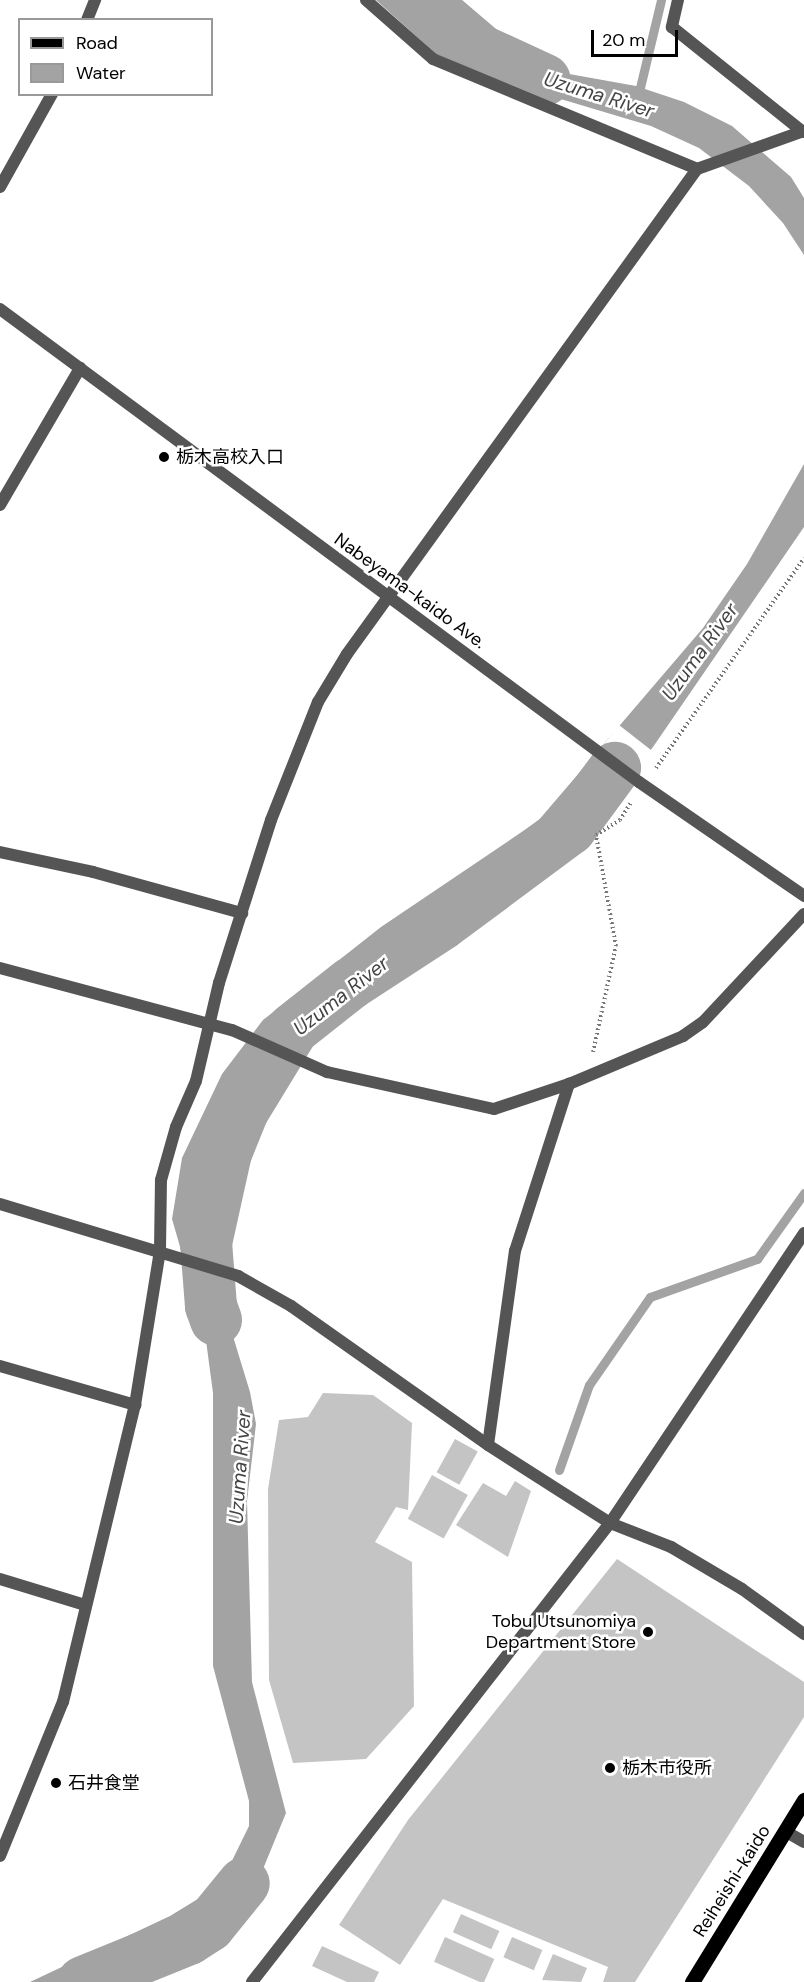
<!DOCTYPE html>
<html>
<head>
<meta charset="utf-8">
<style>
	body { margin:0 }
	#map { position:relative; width:804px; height:1982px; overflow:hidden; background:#fff; font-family:"DM Sans","Noto Sans JP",sans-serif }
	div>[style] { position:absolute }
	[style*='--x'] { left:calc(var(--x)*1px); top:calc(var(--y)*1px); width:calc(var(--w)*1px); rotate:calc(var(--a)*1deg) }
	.water>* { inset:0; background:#a3a3a3 }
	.pier>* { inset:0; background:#fff; transform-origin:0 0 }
	.stream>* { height:9px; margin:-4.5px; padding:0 4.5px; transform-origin:4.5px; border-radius:4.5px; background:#a3a3a3 }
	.river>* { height:52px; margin:-26px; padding:0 26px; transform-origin:26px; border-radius:26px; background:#a3a3a3 }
	.building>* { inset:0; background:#c4c4c4; transform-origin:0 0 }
	.path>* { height:4px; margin-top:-2px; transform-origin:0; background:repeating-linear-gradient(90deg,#777 0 1.5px,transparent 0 4.5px) }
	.service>* { height:12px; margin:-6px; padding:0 6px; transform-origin:6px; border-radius:6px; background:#555 }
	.minor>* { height:12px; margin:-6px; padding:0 6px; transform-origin:6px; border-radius:6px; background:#555 }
	.tertiary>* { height:12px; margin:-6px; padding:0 6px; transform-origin:6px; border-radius:6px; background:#555 }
	.primary>* { height:15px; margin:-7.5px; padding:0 7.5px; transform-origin:7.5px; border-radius:7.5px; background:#000 }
	.dots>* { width:16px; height:16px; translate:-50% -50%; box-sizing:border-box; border:3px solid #fff; border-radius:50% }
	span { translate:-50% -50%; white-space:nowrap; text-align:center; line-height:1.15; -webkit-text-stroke:5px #fff; paint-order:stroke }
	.poi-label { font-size:18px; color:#000 }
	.left { translate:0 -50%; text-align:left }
	.right { translate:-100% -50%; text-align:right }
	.street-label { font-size:18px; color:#000 }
	.water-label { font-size:20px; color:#444; font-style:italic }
	.legend { position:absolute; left:18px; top:18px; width:195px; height:78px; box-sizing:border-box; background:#fff; border:2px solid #999; margin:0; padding:8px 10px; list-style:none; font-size:18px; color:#000 }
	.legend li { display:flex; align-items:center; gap:12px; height:30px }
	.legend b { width:30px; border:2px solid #999 }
	.scale { position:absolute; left:591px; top:30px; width:87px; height:27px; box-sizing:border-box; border:3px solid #000; border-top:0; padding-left:8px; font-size:18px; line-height:21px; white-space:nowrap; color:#000; -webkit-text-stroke:4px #fff; paint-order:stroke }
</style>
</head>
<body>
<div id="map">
	<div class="water">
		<div style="clip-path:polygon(376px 0,418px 0,432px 18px,471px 47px,547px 70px,636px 86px,684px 102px,732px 126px,791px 177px,804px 198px,804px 255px,783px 223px,749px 186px,699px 148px,651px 126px,494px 79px,436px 54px)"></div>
		<div style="clip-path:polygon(804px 464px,804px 527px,653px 747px,602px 813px,569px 828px,423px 937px,402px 946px,286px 1036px,246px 1086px,214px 1149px,196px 1199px,199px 1225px,250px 1392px,256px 1424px,247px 1501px,252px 1682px,286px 1813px,256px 1886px,228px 1918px,202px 1933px,79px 1982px,30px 1982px,170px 1916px,206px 1894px,225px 1875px,249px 1826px,249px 1801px,213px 1666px,213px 1393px,205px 1333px,172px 1219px,182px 1158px,222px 1074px,263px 1020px,381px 927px,538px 821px,703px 628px,747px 564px)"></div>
	</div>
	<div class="pier">
		<div style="left:619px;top:725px;width:43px;height:67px;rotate:38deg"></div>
	</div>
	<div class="stream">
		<div style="--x:637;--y:100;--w:103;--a:-76.5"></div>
		<div style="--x:559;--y:1470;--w:90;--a:-70.6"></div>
		<div style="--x:589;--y:1385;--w:107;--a:-55.3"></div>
		<div style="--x:650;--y:1297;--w:114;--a:-19.6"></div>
		<div style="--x:757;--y:1259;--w:81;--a:-54.5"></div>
	</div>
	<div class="river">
		<div style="--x:422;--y:0;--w:79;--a:40.4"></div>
		<div style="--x:482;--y:51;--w:69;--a:24.7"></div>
		<div style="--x:216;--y:1320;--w:15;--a:-110"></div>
		<div style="--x:211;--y:1306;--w:63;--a:-94.5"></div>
		<div style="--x:206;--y:1243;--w:92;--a:-77.5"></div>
		<div style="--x:226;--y:1153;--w:45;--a:-68"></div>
		<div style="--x:243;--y:1111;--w:96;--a:-58.6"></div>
		<div style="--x:293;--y:1029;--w:73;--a:-38.3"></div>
		<div style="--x:350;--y:984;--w:110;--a:-33.1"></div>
		<div style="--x:442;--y:924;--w:159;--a:-36.6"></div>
		<div style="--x:570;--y:829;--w:76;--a:-53.6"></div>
		<div style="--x:83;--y:1982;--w:114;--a:-22.1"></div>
		<div style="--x:189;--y:1939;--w:24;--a:-33"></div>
		<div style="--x:209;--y:1926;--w:55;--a:-50.9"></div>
	</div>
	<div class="building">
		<div style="clip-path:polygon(323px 1393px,373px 1395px,412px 1423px,408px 1510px,396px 1507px,375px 1542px,412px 1562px,414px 1706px,366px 1759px,293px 1763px,269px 1680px,268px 1489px,279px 1420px,308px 1417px)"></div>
		<div style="left:455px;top:1439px;width:26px;height:38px;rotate:29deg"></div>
		<div style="left:432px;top:1475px;width:41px;height:50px;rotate:29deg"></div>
		<div style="clip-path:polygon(515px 1481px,531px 1491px,508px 1557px,456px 1525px,483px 1483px,506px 1496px)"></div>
		<div style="clip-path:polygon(617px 1559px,804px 1682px,804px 1717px,635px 1982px,603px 1982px,608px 1967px,443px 1899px,400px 1965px,339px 1925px,408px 1820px)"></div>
		<div style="left:461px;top:1914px;width:42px;height:20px;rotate:24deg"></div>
		<div style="left:445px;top:1937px;width:54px;height:27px;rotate:24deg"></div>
		<div style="left:512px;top:1937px;width:33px;height:22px;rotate:23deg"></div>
		<div style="clip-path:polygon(322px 1946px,379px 1972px,374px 1982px,347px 1982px,312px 1966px)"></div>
		<div style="clip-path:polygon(553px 1954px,587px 1968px,581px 1982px,542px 1980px)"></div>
	</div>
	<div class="path">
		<div style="--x:656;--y:768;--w:257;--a:-54.8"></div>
		<div style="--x:593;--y:1052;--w:108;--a:-77.8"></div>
		<div style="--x:616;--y:946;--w:113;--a:-100.2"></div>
		<div style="--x:596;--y:835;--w:28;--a:-32"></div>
		<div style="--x:620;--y:820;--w:22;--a:-58"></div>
	</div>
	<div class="service">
		<div style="--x:0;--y:852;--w:95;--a:12.1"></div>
		<div style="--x:93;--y:872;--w:155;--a:15.4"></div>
		<div style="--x:0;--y:1366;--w:141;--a:16.1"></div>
		<div style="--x:488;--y:1445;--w:196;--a:-82.1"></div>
		<div style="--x:515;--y:1251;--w:176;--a:-72.1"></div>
	</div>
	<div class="minor">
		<div style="--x:366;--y:0;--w:89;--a:41.4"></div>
		<div style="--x:433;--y:59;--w:286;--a:22.6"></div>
		<div style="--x:678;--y:0;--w:28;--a:103"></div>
		<div style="--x:672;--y:27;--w:168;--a:38.7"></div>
		<div style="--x:87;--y:20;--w:22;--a:-68"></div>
		<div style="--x:0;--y:187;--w:107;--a:-60.8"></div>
		<div style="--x:0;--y:505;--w:159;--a:-59.7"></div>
		<div style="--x:0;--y:968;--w:240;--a:15"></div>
		<div style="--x:232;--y:1030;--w:104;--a:23.9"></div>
		<div style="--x:327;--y:1072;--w:171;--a:12.5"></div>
		<div style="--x:494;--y:1109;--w:79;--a:-18.4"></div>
		<div style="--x:569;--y:1084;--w:124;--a:-22.8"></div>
		<div style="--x:683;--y:1036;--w:24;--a:-35"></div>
		<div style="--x:703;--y:1022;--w:148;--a:-46.9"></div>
		<div style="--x:0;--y:1204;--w:249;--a:16.8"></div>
		<div style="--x:238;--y:1276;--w:61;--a:29.5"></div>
		<div style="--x:291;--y:1306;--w:241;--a:35.2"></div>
		<div style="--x:488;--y:1445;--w:145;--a:32.6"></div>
		<div style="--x:610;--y:1523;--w:66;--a:21.5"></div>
		<div style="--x:671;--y:1547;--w:82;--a:30.6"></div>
		<div style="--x:742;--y:1589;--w:77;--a:36"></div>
		<div style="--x:0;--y:1579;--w:89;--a:17"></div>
		<div style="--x:785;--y:1831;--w:22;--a:30"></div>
		<div style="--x:0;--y:1856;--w:166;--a:-67.8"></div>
		<div style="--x:63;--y:1702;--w:306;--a:-76.4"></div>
		<div style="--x:135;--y:1405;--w:157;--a:-80.8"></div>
		<div style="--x:160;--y:1250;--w:70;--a:-89.2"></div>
		<div style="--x:161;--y:1180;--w:55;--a:-74.2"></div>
		<div style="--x:176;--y:1127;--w:50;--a:-66.5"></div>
		<div style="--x:196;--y:1081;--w:101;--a:-76.8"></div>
		<div style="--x:219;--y:983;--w:171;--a:-72.3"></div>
		<div style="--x:271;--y:820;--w:127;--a:-68.3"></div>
		<div style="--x:318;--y:702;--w:56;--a:-58.9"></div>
		<div style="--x:347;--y:654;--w:598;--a:-54.18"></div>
		<div style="--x:697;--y:169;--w:114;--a:-19.6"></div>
		<div style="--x:252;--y:1982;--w:582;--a:-52.05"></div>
		<div style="--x:610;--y:1523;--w:349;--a:-56.2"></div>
	</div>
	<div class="tertiary">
		<div style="--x:0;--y:309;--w:795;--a:36.51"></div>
		<div style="--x:639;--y:782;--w:201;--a:34.6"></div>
	</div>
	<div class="primary">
		<div style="--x:692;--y:1982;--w:214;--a:-58.4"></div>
	</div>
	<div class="dots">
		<div style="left:164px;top:457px;background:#000"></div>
		<div style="left:648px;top:1632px;background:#000"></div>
		<div style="left:610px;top:1768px;background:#000"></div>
		<div style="left:56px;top:1783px;background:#000"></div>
	</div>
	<div class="poi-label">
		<span class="left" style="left:176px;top:457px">栃木高校入口</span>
		<span class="right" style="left:636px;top:1632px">Tobu Utsunomiya<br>Department Store</span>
		<span class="left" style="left:622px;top:1768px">栃木市役所</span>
		<span class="left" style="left:68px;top:1783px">石井食堂</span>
	</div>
	<div class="street-label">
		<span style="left:410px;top:591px;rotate:36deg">Nabeyama-kaido Ave.</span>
		<span style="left:732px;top:1881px;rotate:-58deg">Reiheishi-kaido</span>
	</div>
	<div class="water-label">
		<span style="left:599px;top:95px;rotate:17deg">Uzuma River</span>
		<span style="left:700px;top:652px;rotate:-54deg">Uzuma River</span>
		<span style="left:341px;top:996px;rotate:-38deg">Uzuma River</span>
		<span style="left:240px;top:1467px;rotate:-86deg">Uzuma River</span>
	</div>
	<ul class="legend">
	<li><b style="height:8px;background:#000"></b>Road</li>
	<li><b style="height:16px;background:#a3a3a3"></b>Water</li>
	</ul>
	<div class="scale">20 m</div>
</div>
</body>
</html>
